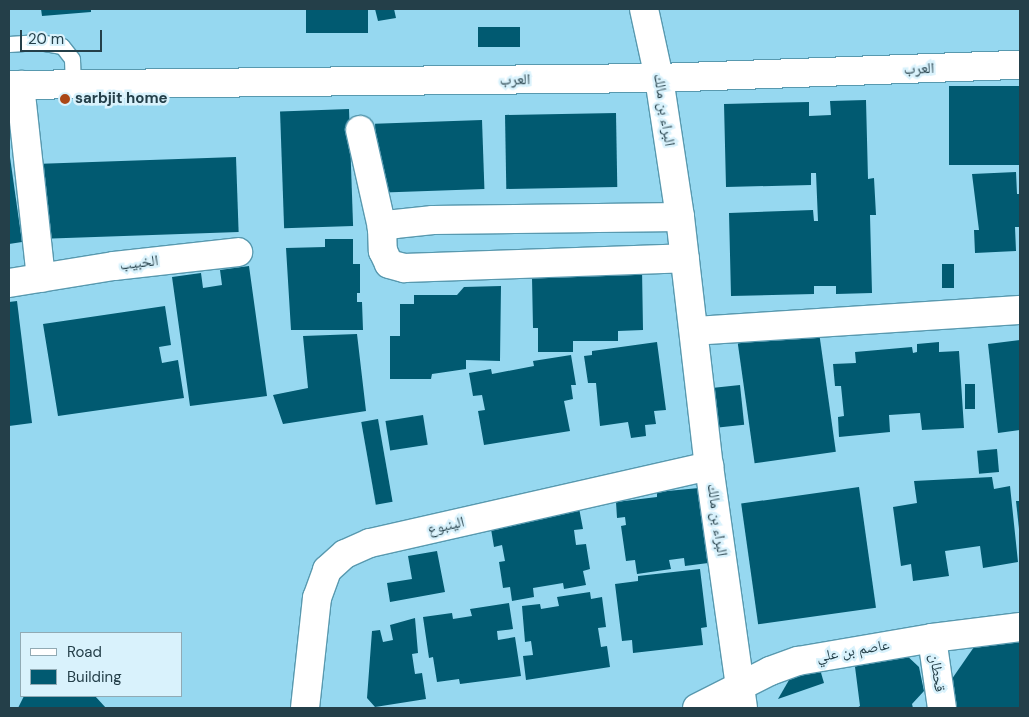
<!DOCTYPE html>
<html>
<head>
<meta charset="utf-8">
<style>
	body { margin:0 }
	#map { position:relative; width:1029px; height:717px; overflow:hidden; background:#96d8f0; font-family:"DM Sans","Noto Naskh Arabic",sans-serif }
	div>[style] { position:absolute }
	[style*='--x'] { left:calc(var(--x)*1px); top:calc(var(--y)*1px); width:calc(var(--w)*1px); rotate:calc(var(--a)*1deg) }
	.building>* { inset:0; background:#015a71; transform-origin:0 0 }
	.roads { filter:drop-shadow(1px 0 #5899af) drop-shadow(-1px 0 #5899af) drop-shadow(0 1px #5899af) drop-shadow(0 -1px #5899af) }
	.service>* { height:15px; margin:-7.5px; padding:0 7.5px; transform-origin:7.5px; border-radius:7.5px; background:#fff }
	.minor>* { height:28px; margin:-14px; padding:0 14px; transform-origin:14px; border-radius:14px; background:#fff }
	.dots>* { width:14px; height:14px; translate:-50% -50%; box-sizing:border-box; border:2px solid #d9f2fc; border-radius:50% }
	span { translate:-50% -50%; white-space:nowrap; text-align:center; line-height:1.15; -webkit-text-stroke:5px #d9f2fc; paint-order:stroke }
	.street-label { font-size:15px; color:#243f49 }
	.poi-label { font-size:15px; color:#243f49; font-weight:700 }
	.left { translate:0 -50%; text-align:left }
	.frame { position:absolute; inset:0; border:10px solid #243f49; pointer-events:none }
	.legend { position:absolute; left:20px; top:632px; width:162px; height:65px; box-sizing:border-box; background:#d9f2fc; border:1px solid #91aab4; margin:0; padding:6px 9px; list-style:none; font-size:15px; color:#243f49 }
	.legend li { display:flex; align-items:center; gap:10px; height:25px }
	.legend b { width:25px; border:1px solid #91aab4 }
	.scale { position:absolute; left:20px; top:30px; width:82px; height:22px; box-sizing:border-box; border:2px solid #243f49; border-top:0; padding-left:6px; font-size:15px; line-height:18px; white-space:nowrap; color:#243f49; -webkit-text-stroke:4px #d9f2fc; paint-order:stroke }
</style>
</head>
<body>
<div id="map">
	<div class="building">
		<div style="clip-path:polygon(41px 9px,91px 9px,91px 12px,42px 16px)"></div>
		<div style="left:306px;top:9px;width:62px;height:24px"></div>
		<div style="clip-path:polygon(375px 9px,394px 9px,396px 18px,378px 21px)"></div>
		<div style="left:478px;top:27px;width:42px;height:20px"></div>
		<div style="left:1020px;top:86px;width:79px;height:71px;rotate:90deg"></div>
		<div style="clip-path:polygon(866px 100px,868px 179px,874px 178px,876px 215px,870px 215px,872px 293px,836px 294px,836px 286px,814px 286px,814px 294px,731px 296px,729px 213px,813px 210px,814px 221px,818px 221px,816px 173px,811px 173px,811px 185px,726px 187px,724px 104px,809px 102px,809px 116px,831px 115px,830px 101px)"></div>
		<div style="left:349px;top:109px;width:117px;height:69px;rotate:88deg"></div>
		<div style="left:616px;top:113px;width:74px;height:111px;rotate:89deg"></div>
		<div style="left:482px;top:120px;width:69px;height:107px;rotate:88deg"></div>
		<div style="clip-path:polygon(9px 150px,22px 242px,9px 244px)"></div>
		<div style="left:236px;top:157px;width:75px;height:194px;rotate:88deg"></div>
		<div style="clip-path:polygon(1016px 172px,1017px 194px,1020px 194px,1020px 227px,1015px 227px,1016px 251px,975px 253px,974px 230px,979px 230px,972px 174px)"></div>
		<div style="clip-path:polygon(325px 239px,353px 239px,353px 264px,360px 264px,360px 293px,357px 293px,357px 302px,362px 302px,363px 330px,291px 330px,286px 248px,325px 247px)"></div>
		<div style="left:942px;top:264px;width:12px;height:24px"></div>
		<div style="clip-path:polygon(249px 266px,267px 396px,190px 406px,172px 277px,201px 273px,203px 288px,222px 285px,220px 270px)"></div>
		<div style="clip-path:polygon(642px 268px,643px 330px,618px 331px,618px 341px,573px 341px,573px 352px,538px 352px,538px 328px,533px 328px,532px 278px,560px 278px,560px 269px)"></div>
		<div style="clip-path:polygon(501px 286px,500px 361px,466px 360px,466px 369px,432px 374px,431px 379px,390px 379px,390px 336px,400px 336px,400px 304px,414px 304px,414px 295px,457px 295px,464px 287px)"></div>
		<div style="clip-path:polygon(17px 301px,32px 423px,9px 426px,9px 302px)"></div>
		<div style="clip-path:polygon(165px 306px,171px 345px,159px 347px,162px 363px,178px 360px,184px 398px,58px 416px,43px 324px)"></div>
		<div style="left:819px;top:332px;width:121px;height:82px;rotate:82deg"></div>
		<div style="clip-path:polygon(357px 334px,366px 411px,283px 424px,273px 395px,308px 388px,303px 336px)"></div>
		<div style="clip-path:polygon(1020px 340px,1020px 430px,998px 433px,988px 344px)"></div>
		<div style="clip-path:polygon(657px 342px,666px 410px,654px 411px,656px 424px,645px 425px,646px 436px,631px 438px,628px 422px,600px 426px,596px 383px,588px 383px,584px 356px,592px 355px,592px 351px)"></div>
		<div style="clip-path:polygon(939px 342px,939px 352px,959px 351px,964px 428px,922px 430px,920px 413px,889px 415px,890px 432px,839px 437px,838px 417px,844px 416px,841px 386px,835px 386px,833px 364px,856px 363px,855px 352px,912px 347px,913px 353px,917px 352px,917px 344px)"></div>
		<div style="clip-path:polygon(571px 355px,576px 385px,571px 385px,573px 399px,564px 401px,570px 431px,484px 445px,478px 411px,485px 410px,482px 395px,473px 396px,469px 373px,491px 369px,492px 374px,534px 366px,533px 361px)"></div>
		<div style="left:965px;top:384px;width:10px;height:25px"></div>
		<div style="left:740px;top:385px;width:40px;height:26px;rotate:84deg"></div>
		<div style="left:423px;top:415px;width:30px;height:38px;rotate:81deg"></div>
		<div style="left:378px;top:419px;width:84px;height:17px;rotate:80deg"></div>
		<div style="left:997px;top:449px;width:23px;height:20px;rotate:85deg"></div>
		<div style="clip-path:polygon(992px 477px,994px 489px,1010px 486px,1018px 562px,983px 568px,980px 546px,945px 551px,949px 576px,913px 581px,911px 564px,901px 566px,893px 507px,917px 503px,914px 481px)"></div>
		<div style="left:859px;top:487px;width:122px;height:119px;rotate:82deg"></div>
		<div style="clip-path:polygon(699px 488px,716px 562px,685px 566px,684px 558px,669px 560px,671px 569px,637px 574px,635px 560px,626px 561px,621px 526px,626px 525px,625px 517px,617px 518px,616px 502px,657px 497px,657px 492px)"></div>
		<div style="clip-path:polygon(1016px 501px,1020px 501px,1020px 529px,1019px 529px)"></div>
		<div style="clip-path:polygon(579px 508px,583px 529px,574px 530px,576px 545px,586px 544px,590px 569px,583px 571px,586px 585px,564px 589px,563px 583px,533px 588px,534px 597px,512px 601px,510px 587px,503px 588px,499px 562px,505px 561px,502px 545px,494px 547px,490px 523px)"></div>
		<div style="clip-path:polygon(437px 551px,445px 592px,390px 602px,387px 583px,412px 579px,408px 556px)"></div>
		<div style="clip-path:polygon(700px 569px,707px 627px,701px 628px,703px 645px,633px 653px,632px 640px,622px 641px,615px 584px,638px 581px,638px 576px)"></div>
		<div style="clip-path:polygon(590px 592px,591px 599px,602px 597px,606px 627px,598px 628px,601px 647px,607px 646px,610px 667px,526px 680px,523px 656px,533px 655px,531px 641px,525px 642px,522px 606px,540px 604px,541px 609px,559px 606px,557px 597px)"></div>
		<div style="clip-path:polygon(509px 603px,513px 629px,497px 631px,498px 640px,515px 637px,521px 676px,460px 684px,459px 679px,437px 682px,433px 657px,429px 658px,423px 617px,452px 613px,453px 619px,472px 616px,470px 609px)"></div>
		<div style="clip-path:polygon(415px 618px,418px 653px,412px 654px,415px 674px,422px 673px,426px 699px,375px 707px,367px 698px,372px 631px,380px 630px,383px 642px,393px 640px,390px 625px)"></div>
		<div style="clip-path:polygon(1020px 642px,1020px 708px,951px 708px,947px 686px,974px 647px)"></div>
		<div style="clip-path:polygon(904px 653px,919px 667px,924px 691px,912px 704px,913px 708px,857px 708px,860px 706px,854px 659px)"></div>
		<div style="clip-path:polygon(819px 666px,824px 683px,778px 699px,796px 668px)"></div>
		<div style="clip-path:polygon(24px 696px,95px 696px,106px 708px,18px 708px)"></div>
	</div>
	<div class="roads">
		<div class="service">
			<div style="--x:9;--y:44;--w:30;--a:-4"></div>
			<div style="--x:39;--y:42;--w:23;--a:10"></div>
			<div style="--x:62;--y:46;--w:16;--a:52"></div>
			<div style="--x:72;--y:59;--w:26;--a:88"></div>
		</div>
		<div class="minor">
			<div style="--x:644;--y:9;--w:71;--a:77.7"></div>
			<div style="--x:659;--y:78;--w:141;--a:81.4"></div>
			<div style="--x:680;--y:217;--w:251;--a:83.4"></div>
			<div style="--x:709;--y:466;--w:244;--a:82"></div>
			<div style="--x:9;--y:85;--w:650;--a:-0.62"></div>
			<div style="--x:659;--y:78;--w:361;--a:-2.1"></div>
			<div style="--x:20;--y:85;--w:194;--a:83.8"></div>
			<div style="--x:360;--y:130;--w:100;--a:77.3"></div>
			<div style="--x:680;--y:217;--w:247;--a:179.3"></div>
			<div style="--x:433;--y:220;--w:38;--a:174"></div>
			<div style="--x:395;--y:224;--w:14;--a:163"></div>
			<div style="--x:382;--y:228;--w:23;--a:88"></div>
			<div style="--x:383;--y:251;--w:14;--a:65"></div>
			<div style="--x:389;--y:264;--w:16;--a:15"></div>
			<div style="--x:404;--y:268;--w:281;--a:-2"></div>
			<div style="--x:9;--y:283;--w:106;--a:-9.2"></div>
			<div style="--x:114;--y:266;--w:125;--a:-6.4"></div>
			<div style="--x:694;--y:331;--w:327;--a:-3.7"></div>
			<div style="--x:932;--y:638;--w:71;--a:81.9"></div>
			<div style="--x:305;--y:708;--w:111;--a:-83.8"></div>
			<div style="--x:317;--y:598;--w:30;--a:-70"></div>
			<div style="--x:327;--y:570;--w:24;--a:-42"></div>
			<div style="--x:345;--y:554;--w:27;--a:-24"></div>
			<div style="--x:370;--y:543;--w:348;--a:-12.8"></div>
			<div style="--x:697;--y:708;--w:82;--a:-26.9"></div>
			<div style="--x:770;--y:671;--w:30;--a:-20"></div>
			<div style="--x:798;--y:661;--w:136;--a:-9.7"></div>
			<div style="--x:932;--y:638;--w:89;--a:-7.1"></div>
		</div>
	</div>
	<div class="dots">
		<div style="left:65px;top:99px;background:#ab4716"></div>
	</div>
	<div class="street-label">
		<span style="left:919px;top:69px;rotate:-2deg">العرب</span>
		<span style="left:515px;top:80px;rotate:-1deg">العرب</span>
		<span style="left:664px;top:110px;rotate:81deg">البراء بن مالك</span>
		<span style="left:139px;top:263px;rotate:-7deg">الخبيب</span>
		<span style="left:717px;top:520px;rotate:82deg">البراء بن مالك</span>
		<span style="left:446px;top:526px;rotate:-13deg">الينبوع</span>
		<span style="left:853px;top:651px;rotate:-10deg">عاصم بن علي</span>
		<span style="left:937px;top:673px;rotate:82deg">قحطان</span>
	</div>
	<div class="poi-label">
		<span class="left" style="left:75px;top:99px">sarbjit home</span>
	</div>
	<div class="frame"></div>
	<ul class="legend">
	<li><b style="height:6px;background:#fff"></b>Road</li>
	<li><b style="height:14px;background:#015a71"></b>Building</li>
	</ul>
	<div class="scale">20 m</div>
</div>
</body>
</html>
